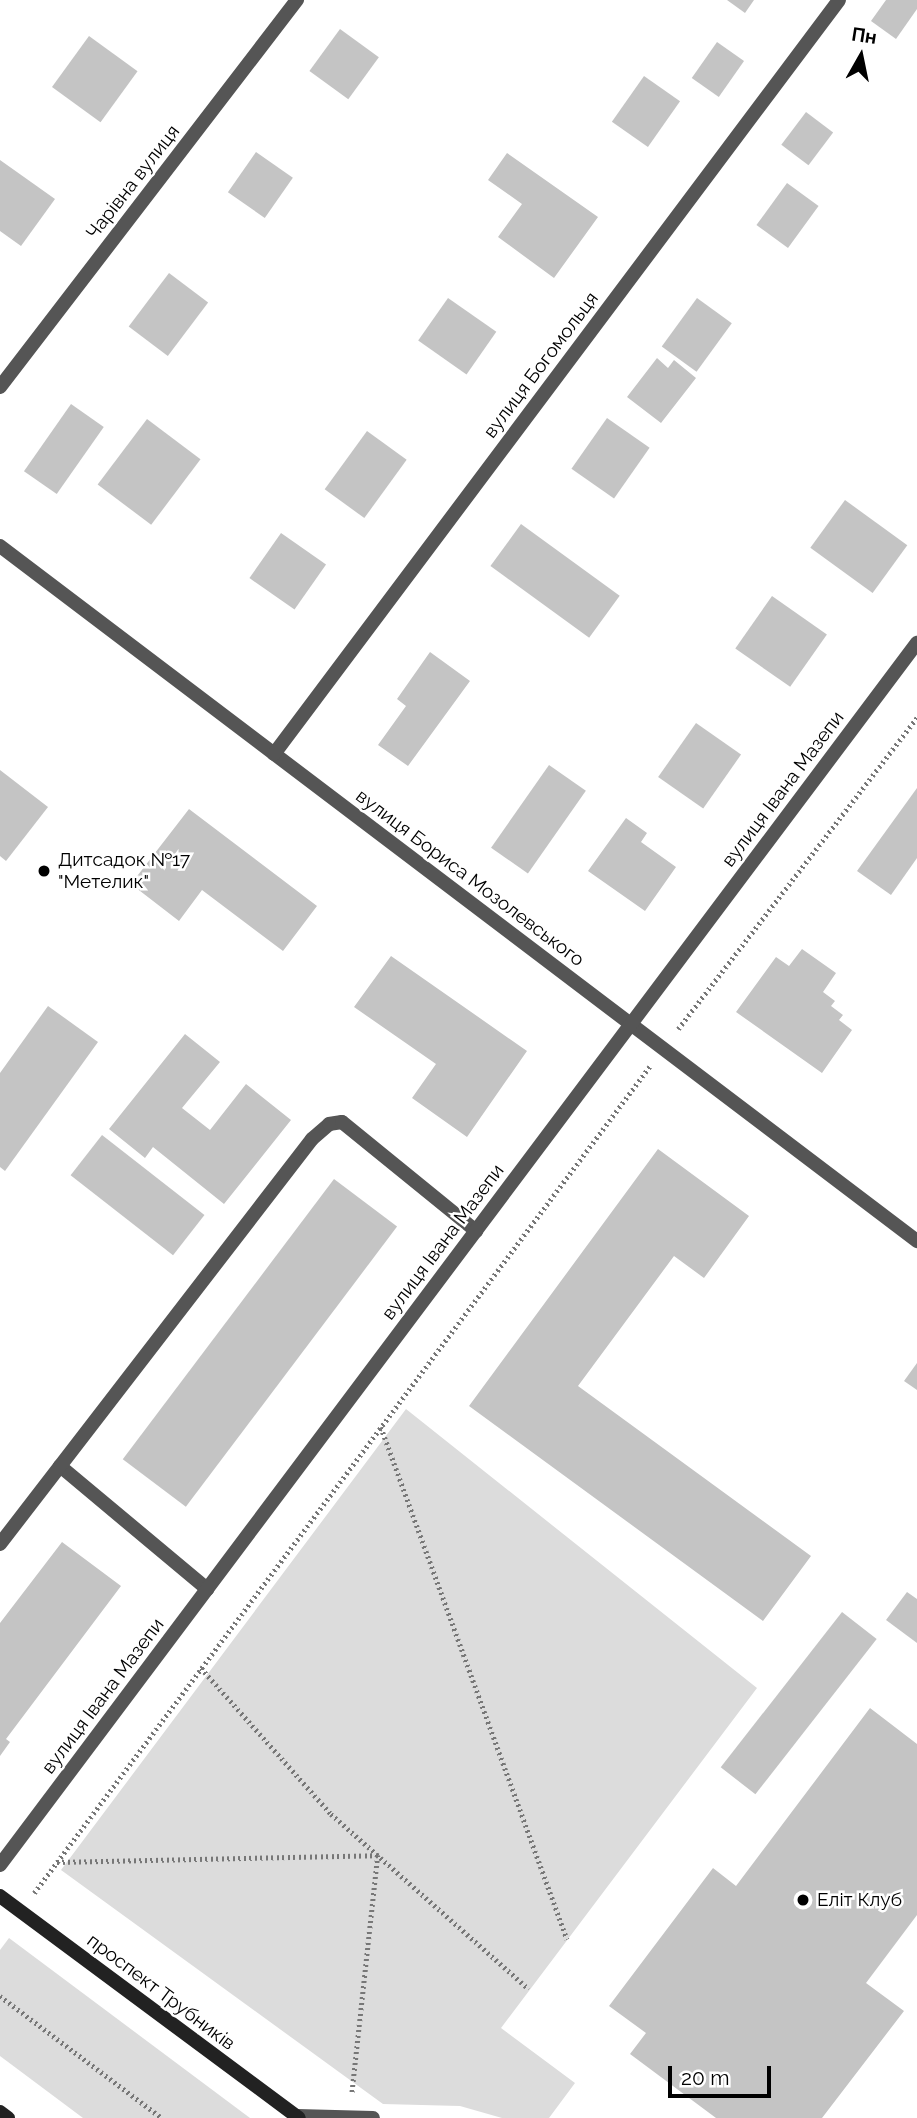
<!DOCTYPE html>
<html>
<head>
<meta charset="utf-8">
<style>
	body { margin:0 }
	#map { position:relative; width:917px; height:2118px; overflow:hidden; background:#fff; font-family:Raleway,sans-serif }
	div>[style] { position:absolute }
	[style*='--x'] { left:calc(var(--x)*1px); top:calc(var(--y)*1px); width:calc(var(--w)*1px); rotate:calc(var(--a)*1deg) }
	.green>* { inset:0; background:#dcdcdc }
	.building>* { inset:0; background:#c4c4c4; transform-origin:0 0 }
	.path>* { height:4.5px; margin-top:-2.25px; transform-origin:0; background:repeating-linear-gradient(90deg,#777 0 2px,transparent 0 5.5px) }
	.service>* { height:14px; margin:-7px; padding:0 7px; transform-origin:7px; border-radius:7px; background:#555 }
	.minor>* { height:14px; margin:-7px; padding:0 7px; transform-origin:7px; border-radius:7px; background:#555 }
	.secondary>* { height:14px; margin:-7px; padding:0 7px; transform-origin:7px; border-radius:7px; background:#222 }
	.dots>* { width:19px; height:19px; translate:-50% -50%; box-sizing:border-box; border:4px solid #fff; border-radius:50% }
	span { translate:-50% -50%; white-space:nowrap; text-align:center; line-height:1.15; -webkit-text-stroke:5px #fff; paint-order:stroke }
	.street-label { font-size:19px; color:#000 }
	.poi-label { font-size:19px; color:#000 }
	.left { translate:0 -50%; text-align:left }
	.north { position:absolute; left:826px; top:21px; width:70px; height:70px; -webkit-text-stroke:5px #fff; paint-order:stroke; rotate:9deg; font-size:19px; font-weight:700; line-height:28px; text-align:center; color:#000 }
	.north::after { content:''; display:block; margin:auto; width:24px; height:32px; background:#000; clip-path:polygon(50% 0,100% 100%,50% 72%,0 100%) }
	.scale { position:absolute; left:668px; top:2066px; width:103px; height:32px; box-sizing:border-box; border:4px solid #000; border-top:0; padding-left:9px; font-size:21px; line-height:24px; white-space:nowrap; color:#000; -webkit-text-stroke:5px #fff; paint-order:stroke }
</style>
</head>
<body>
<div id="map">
	<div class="green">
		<div style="clip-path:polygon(406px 1409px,757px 1688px,501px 2028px,575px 2083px,549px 2118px,502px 2118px,460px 2106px,383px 2104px,61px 1870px)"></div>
		<div style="clip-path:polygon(9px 1938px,250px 2118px,83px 2118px,0 2056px,0 1950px)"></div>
	</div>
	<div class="building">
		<div style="clip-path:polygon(727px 0,754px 0,745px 13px)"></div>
		<div style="clip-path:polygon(886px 0,917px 0,917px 9px,896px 39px,871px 21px)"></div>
		<div style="left:340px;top:29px;width:48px;height:52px;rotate:36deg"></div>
		<div style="left:89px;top:36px;width:60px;height:63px;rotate:36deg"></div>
		<div style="left:717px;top:42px;width:33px;height:44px;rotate:35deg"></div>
		<div style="left:644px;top:76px;width:44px;height:56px;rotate:35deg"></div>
		<div style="left:806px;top:112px;width:34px;height:41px;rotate:37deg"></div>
		<div style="left:256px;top:152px;width:45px;height:49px;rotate:35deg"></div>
		<div style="clip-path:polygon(507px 153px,598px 217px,554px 278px,498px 237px,522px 204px,488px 180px)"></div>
		<div style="clip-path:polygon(0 160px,55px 199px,21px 246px,0 231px)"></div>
		<div style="left:787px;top:183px;width:39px;height:52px;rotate:36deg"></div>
		<div style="left:169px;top:273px;width:49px;height:67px;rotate:37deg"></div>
		<div style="left:448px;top:298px;width:59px;height:52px;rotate:35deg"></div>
		<div style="left:697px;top:298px;width:43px;height:60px;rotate:36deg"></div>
		<div style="clip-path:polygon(657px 358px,668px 368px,674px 360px,696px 378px,661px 423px,627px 397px)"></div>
		<div style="left:71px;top:404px;width:40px;height:82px;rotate:35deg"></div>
		<div style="left:607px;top:418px;width:52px;height:62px;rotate:35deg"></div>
		<div style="left:147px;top:419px;width:67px;height:82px;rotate:37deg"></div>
		<div style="left:367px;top:431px;width:49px;height:72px;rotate:36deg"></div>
		<div style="left:845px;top:500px;width:77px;height:59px;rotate:36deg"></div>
		<div style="left:521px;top:524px;width:122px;height:52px;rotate:36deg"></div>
		<div style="left:281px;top:533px;width:55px;height:55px;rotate:35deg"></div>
		<div style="left:772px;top:596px;width:67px;height:64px;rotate:35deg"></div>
		<div style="clip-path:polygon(430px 652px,470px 681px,408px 766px,378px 745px,406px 706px,397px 699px)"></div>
		<div style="left:696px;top:723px;width:55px;height:66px;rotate:35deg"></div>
		<div style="left:549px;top:765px;width:45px;height:101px;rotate:35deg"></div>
		<div style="clip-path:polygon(0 770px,48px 807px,6px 861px,0 856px)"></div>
		<div style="clip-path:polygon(917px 788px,917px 858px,891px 895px,857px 871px)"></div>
		<div style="clip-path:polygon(189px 809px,317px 906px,283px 951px,202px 890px,179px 921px,131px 884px)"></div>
		<div style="clip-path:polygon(626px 818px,647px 833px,641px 842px,676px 867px,645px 911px,588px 871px)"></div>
		<div style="clip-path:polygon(802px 949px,836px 973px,823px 992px,835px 1001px,831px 1006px,843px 1015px,839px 1020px,852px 1030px,822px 1073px,736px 1012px,776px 957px,789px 966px)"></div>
		<div style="clip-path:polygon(391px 956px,527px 1051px,467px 1137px,412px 1098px,436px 1064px,354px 1007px)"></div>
		<div style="clip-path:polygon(48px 1006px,98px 1042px,5px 1171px,0 1167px,0 1073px)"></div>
		<div style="clip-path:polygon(185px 1034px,220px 1062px,182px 1108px,210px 1130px,246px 1084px,291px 1120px,224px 1204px,153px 1147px,145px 1158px,109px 1129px)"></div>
		<div style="left:102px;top:1135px;width:130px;height:51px;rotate:38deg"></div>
		<div style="clip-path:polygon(658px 1149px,749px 1216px,704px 1278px,674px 1256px,578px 1386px,811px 1556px,763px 1621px,469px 1406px)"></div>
		<div style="left:334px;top:1179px;width:79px;height:351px;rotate:37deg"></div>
		<div style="clip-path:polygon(917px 1363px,917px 1390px,904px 1381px)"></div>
		<div style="clip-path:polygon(62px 1542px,121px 1586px,6px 1739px,10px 1742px,0 1756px,0 1623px)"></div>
		<div style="clip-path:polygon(907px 1592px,917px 1599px,917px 1643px,886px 1620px)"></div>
		<div style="left:842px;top:1612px;width:44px;height:197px;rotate:38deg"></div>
		<div style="clip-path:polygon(870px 1708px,917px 1744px,917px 1915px,866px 1983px,904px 2011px,822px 2118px,716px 2118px,630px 2054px,646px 2033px,609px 2006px,713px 1868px,736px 1886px)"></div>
	</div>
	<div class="path">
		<div style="--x:678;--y:1029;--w:393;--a:-52.5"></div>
		<div style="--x:381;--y:1427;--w:545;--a:70.03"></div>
		<div style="--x:201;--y:1668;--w:195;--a:48.3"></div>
		<div style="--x:331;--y:1814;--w:264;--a:41.5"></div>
		<div style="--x:57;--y:1862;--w:321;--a:-1.2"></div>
		<div style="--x:378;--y:1855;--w:240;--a:96.2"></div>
		<div style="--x:34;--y:1893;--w:1031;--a:-53.32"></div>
		<div style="--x:0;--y:1996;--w:203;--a:37"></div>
	</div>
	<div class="service">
		<div style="--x:60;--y:1466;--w:192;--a:39.9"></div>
		<div style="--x:0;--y:1544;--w:511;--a:-52.39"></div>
		<div style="--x:312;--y:1139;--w:23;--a:-41"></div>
		<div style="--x:329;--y:1124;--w:13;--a:-9"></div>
		<div style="--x:342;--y:1122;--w:173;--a:39.1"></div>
		<div style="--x:297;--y:2116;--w:76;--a:1.5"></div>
	</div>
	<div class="minor">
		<div style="--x:0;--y:387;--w:488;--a:-52.5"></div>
		<div style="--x:0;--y:546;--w:1151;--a:37.16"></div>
		<div style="--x:274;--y:754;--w:942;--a:-53.15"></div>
		<div style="--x:0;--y:1865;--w:1528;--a:-53.12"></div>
	</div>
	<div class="secondary">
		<div style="--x:0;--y:1896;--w:372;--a:36.6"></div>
		<div style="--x:0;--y:2112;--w:10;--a:37"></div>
	</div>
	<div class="dots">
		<div style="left:44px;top:871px;background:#000"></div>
		<div style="left:803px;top:1900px;background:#000"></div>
	</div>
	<div class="street-label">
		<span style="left:133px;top:182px;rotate:-52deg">Чарівна вулиця</span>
		<span style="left:541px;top:365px;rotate:-53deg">вулиця Богомольця</span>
		<span style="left:783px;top:789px;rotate:-53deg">вулиця Івана Мазепи</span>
		<span style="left:470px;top:878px;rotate:37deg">вулиця Бориса Мозолевського</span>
		<span style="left:443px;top:1242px;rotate:-53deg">вулиця Івана Мазепи</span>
		<span style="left:103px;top:1696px;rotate:-53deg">вулиця Івана Мазепи</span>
		<span style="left:161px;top:1992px;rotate:37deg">проспект Трубників</span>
	</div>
	<div class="poi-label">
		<span class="left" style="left:58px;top:871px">Дитсадок №17<br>"Метелик"</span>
		<span class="left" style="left:817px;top:1900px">Еліт Клуб</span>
	</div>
	<div class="north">Пн</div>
	<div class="scale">20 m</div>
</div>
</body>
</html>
